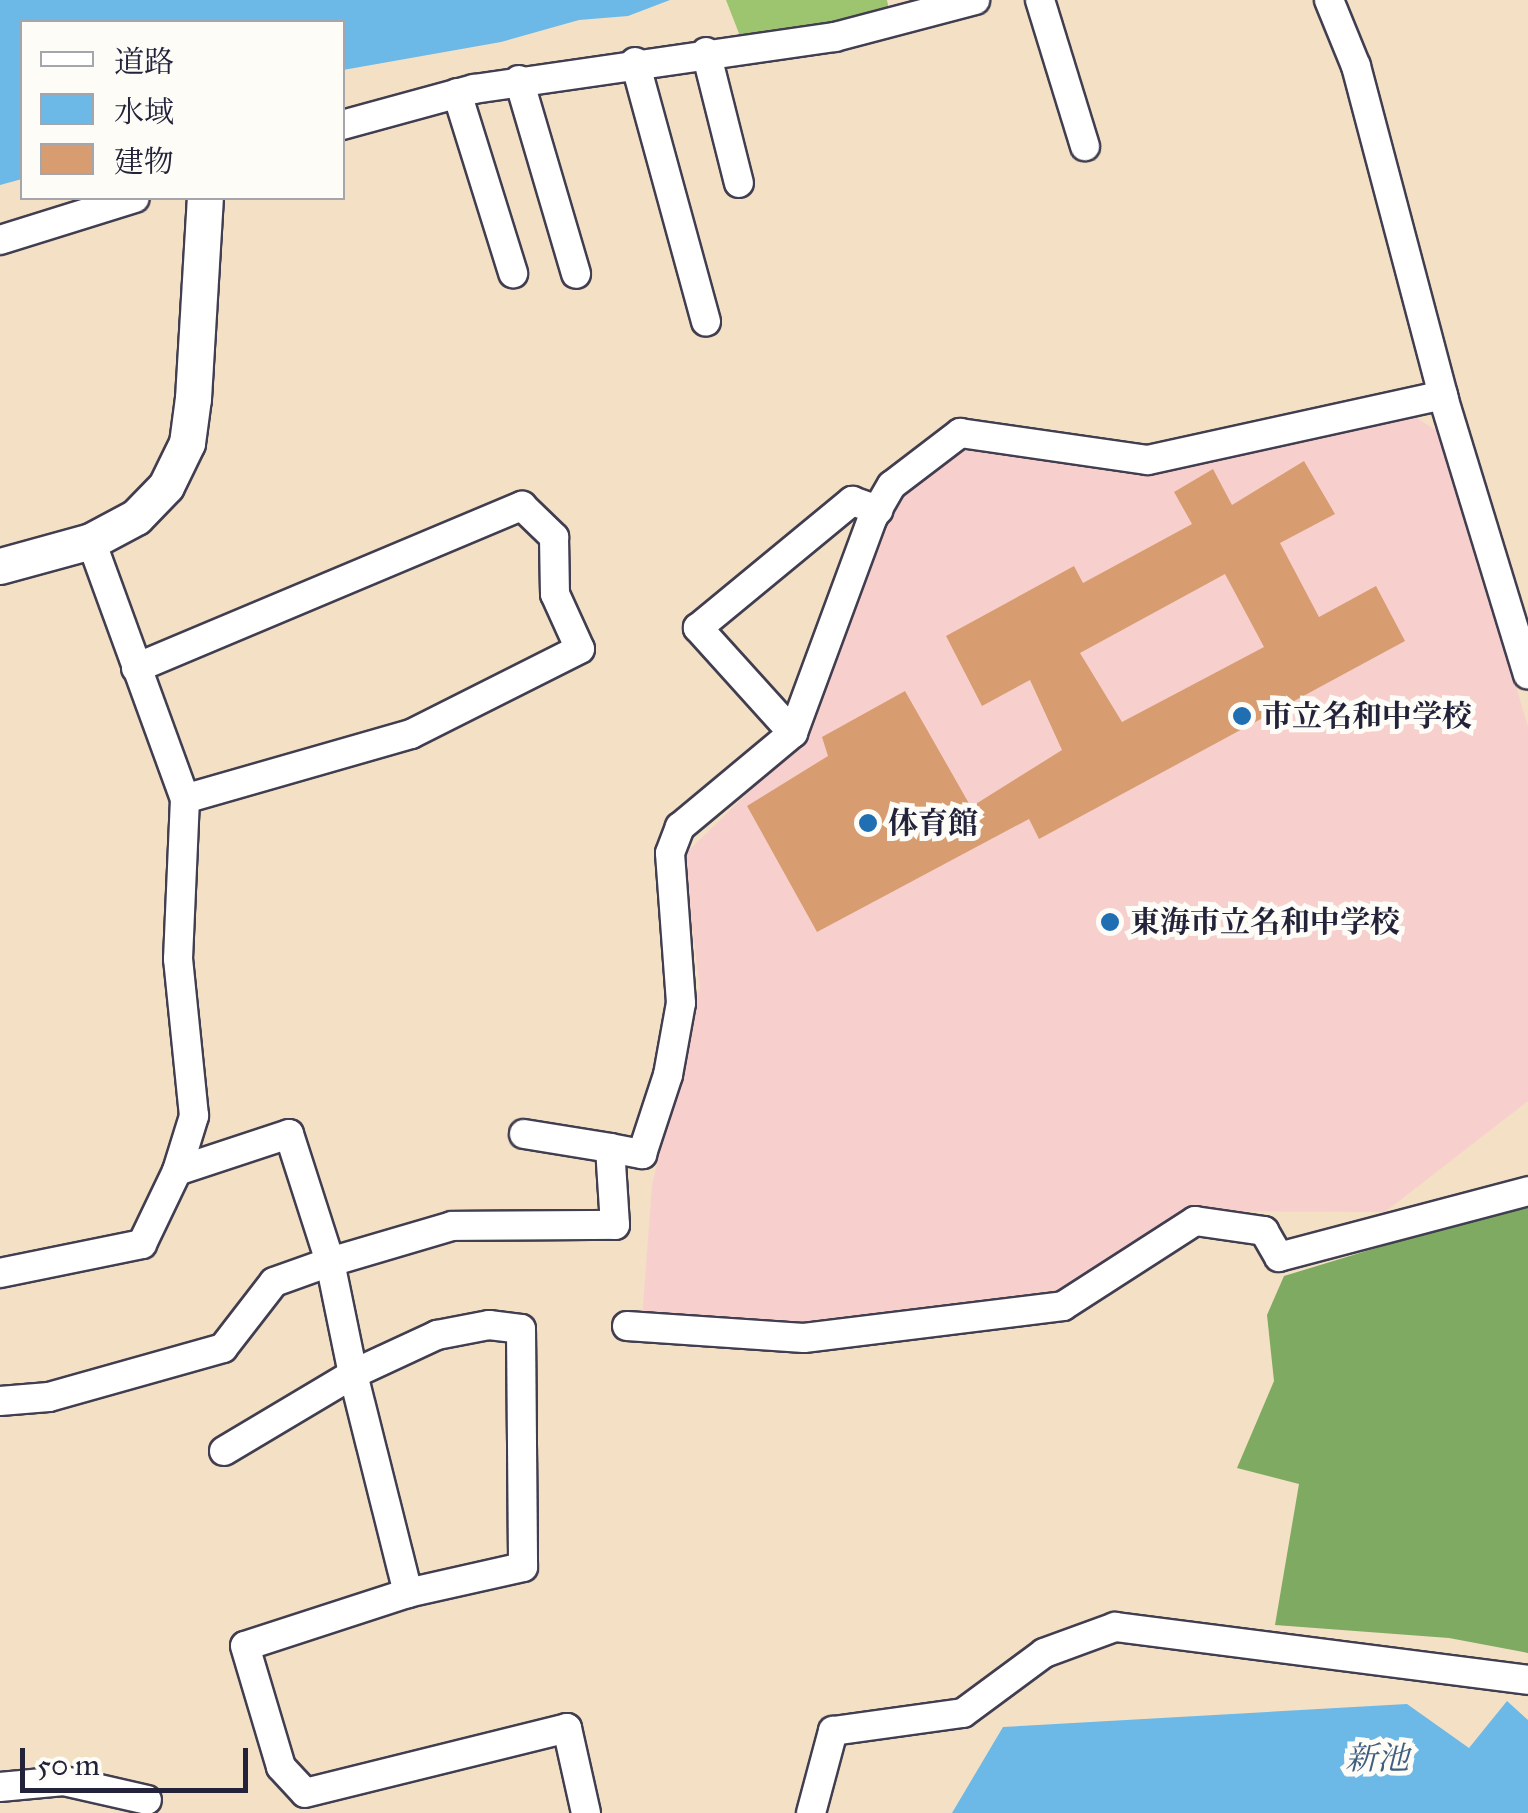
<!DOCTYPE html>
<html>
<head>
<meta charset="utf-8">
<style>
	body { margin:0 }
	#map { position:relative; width:1528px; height:1813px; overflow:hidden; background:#f3e0c5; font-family:"IM FELL Great Primer","Noto Serif JP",serif }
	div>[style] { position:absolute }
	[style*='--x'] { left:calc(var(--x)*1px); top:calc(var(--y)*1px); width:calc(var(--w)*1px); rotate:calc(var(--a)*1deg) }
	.built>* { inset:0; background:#f7d0cd }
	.green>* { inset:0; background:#9dc46f }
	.forest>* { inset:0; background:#7eaa62 }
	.water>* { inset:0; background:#6cb8e6 }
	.building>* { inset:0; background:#d89c71 }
	.roads { filter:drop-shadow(2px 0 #413e50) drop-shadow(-2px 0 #413e50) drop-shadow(0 2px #413e50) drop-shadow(0 -2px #413e50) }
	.minor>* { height:28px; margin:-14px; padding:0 14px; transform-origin:14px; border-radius:14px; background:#fff }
	.tertiary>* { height:35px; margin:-17.5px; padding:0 17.5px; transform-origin:17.5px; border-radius:17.5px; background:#fff }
	.dots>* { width:28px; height:28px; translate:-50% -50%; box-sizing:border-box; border:5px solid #fdfcf7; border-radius:50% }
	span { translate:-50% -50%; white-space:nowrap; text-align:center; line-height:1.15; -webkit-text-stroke:10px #fdfcf7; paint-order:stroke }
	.poi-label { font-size:30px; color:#22223b; font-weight:700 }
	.left { translate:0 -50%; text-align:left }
	.water-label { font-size:32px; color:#405e7f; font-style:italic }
	.legend { position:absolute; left:20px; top:20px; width:325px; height:180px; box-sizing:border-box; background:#fdfcf7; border:2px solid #a5a5ac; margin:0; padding:12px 18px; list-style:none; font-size:30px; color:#22223b }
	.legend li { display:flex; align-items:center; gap:20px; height:50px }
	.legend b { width:50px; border:2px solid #a5a5ac }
	.scale { position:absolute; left:20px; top:1748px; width:228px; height:45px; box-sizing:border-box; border:5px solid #22223b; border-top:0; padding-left:12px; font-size:30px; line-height:35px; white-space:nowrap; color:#22223b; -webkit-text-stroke:8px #fdfcf7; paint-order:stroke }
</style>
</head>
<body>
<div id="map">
	<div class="built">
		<div style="clip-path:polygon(1415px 417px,1442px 434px,1528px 727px,1528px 1101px,1385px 1212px,1183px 1211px,1057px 1294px,830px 1328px,642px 1320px,652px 1185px,700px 988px,683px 856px,800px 742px,896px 496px,964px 444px,1150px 474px)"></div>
	</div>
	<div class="green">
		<div style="clip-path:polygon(726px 0,887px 0,890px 15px,740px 36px)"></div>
	</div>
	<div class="forest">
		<div style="clip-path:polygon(1528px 1202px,1528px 1653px,1449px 1638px,1275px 1625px,1299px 1484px,1237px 1468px,1274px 1381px,1267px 1315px,1284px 1276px)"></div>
	</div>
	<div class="water">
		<div style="clip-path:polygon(0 0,670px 0,628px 16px,579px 20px,501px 42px,343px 70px,342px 22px,22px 22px,22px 179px,0 185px)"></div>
		<div style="clip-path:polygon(1507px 1701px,1528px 1720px,1528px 1813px,952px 1813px,1003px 1727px,1407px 1704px,1469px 1748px)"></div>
	</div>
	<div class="building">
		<div style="clip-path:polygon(evenodd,1304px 461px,1335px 514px,1280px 543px,1319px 617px,1376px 586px,1405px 641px,1039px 839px,1029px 819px,817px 932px,747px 806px,828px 756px,822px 737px,905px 691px,971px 807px,1062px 750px,1030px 680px,982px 706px,946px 636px,1074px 566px,1083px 583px,1192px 524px,1174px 492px,1213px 469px,1232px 505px,1304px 461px,1225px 574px,1264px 647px,1122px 722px,1080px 653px,1225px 574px)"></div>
	</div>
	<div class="roads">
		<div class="minor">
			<div style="--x:1040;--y:0;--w:153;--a:72.9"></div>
			<div style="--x:1329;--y:0;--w:71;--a:67.8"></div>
			<div style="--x:1356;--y:66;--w:345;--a:75.2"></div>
			<div style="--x:1444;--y:400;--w:287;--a:73"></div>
			<div style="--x:706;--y:52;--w:135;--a:75.9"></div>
			<div style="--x:635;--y:62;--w:269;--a:74.7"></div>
			<div style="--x:519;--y:80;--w:202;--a:73.6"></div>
			<div style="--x:457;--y:93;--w:189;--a:72.7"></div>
			<div style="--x:342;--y:125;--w:137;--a:-15.3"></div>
			<div style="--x:474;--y:89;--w:365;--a:-8.2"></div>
			<div style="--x:835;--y:37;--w:145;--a:-14.8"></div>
			<div style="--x:0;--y:240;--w:141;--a:-17.3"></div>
			<div style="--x:136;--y:668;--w:419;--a:-22.8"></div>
			<div style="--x:522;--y:506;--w:45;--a:44.1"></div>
			<div style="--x:554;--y:537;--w:57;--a:89"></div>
			<div style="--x:555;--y:594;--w:60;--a:65.6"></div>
			<div style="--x:580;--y:649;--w:189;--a:153.3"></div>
			<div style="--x:411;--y:734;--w:235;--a:164"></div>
			<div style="--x:793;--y:733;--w:142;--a:-132.1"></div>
			<div style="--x:698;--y:628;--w:200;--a:-39.5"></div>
			<div style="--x:852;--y:501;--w:28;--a:19"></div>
			<div style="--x:524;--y:1134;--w:87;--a:9.2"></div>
			<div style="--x:177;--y:1171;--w:118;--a:-18.3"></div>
			<div style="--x:289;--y:1134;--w:134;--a:72.2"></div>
			<div style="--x:330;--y:1262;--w:127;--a:-16.4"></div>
			<div style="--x:452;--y:1226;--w:163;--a:-0.4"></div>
			<div style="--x:615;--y:1225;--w:77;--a:-93.7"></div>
			<div style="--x:610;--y:1148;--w:33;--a:11"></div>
			<div style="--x:642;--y:1154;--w:83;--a:-71.8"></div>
			<div style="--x:668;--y:1075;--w:73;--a:-79.8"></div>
			<div style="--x:681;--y:1003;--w:150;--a:-94.2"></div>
			<div style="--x:670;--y:853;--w:28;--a:-69"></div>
			<div style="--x:680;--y:827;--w:147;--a:-39.8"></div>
			<div style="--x:793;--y:733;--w:228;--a:-69.7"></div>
			<div style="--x:872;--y:519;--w:39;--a:-60"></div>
			<div style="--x:892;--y:485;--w:86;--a:-37.4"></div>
			<div style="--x:960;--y:433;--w:190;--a:8.2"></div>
			<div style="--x:1148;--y:460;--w:302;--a:-12.4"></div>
			<div style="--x:0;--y:1273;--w:145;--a:-11.5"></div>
			<div style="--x:142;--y:1244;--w:81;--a:-64.4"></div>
			<div style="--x:177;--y:1171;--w:58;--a:-72.8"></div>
			<div style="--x:194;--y:1116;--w:158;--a:-95.8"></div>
			<div style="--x:178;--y:959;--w:160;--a:-87.5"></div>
			<div style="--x:185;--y:799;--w:275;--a:-110"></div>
			<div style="--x:627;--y:1326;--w:177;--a:3.9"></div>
			<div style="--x:804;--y:1338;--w:261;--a:-7"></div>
			<div style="--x:1063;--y:1306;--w:157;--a:-32.8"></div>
			<div style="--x:1195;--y:1221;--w:70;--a:8.2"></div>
			<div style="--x:1264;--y:1231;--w:30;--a:60"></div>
			<div style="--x:1279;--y:1257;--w:258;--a:-14.8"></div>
			<div style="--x:0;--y:1401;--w:49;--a:-4.7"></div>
			<div style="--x:49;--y:1397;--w:181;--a:-15.7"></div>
			<div style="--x:223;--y:1348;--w:83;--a:-52.3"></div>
			<div style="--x:274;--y:1282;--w:59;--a:-19.7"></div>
			<div style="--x:330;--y:1262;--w:114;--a:78.4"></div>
			<div style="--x:353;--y:1374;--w:93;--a:-24.9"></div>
			<div style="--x:437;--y:1335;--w:53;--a:-10.9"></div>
			<div style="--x:489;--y:1325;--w:32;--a:7"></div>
			<div style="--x:521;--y:1329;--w:238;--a:89.5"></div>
			<div style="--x:523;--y:1567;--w:118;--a:167.3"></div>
			<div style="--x:408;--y:1593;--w:171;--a:162"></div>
			<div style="--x:245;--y:1646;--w:126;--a:73.4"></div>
			<div style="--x:281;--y:1767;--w:35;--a:47"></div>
			<div style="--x:305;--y:1793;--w:270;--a:-13.9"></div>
			<div style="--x:567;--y:1728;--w:87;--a:77.4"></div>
			<div style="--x:224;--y:1451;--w:150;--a:-30.8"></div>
			<div style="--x:353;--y:1374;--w:226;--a:75.9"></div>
			<div style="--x:0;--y:1787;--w:64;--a:-5.4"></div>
			<div style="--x:64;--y:1781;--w:85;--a:12.9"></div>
			<div style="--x:811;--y:1813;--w:85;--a:-75"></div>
			<div style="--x:833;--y:1731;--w:131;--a:-7.9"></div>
			<div style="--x:963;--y:1713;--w:101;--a:-36.5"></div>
			<div style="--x:1044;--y:1653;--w:76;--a:-20.1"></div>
			<div style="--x:1115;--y:1627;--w:416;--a:7.3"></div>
		</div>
		<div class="tertiary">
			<div style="--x:0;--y:566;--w:94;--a:-15.4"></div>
			<div style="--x:91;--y:541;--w:51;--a:-28.1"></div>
			<div style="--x:136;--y:517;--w:43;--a:-45.9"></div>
			<div style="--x:166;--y:486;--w:48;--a:-64"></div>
			<div style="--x:187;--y:443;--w:45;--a:-82.4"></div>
			<div style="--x:193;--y:398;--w:200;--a:-86.6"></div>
		</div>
	</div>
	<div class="dots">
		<div style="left:1242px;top:716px;background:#1f6fb2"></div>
		<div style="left:868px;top:823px;background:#1f6fb2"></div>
		<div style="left:1110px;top:922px;background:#1f6fb2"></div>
	</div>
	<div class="poi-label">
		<span class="left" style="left:1262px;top:716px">市立名和中学校</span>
		<span class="left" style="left:888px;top:823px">体育館</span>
		<span class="left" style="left:1130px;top:922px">東海市立名和中学校</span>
	</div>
	<div class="water-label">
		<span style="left:1377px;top:1759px">新池</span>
	</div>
	<ul class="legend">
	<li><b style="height:12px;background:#fff"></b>道路</li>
	<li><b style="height:28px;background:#6cb8e6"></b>水域</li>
	<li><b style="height:28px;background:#d89c71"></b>建物</li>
	</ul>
	<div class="scale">50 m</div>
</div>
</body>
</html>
